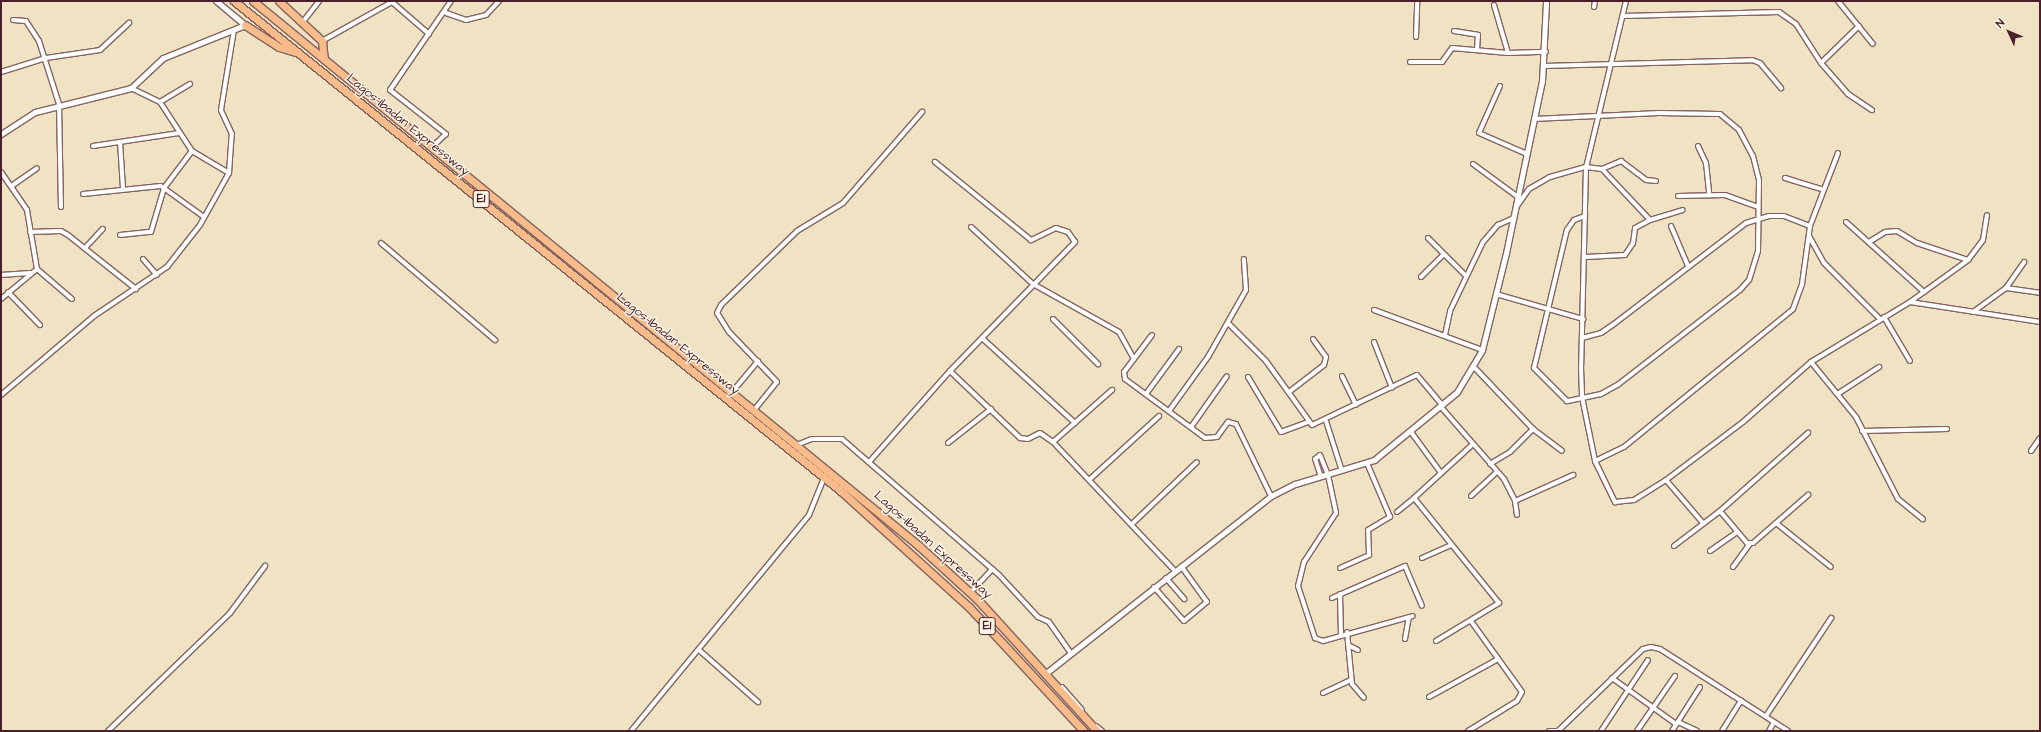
<!DOCTYPE html>
<html>
<head>
<meta charset="utf-8">
<style>
	body { margin:0 }
	#map { position:relative; width:2041px; height:732px; overflow:hidden; background:#f0e3c4; font-family:"Architects Daughter",sans-serif }
	div>[style] { position:absolute }
	[style*='--x'] { left:calc(var(--x)*1px); top:calc(var(--y)*1px); width:calc(var(--w)*1px); rotate:calc(var(--a)*1deg) }
	.roads { filter:drop-shadow(1px 0 #846461) drop-shadow(-1px 0 #846461) drop-shadow(0 1px #846461) drop-shadow(0 -1px #846461) }
	.minor>* { height:4px; margin:-2px; padding:0 2px; transform-origin:2px; border-radius:2px; background:#fff }
	.tertiary>* { height:5px; margin:-2.5px; padding:0 2.5px; transform-origin:2.5px; border-radius:2.5px; background:#fff }
	.motorway>* { height:7px; margin:-3.5px; padding:0 3.5px; transform-origin:3.5px; border-radius:3.5px; background:#fabb8b }
	span { translate:-50% -50%; white-space:nowrap; text-align:center; line-height:1.15; -webkit-text-stroke:3px #fcf5e5; paint-order:stroke }
	.shield-label span { padding:1px 3px; background:#fcf5e5; border:1px solid; border-radius:3px; -webkit-text-stroke-width:0 }
	.shield-label { font-size:12px; color:#4a1f2b; font-weight:700 }
	.street-label { font-size:13px; color:#4a1f2b }
	.frame { position:absolute; inset:0; border:2px solid #4a1f2b; pointer-events:none }
	.north { position:absolute; left:1989px; top:12px; width:40px; height:40px; -webkit-text-stroke:3px #fcf5e5; paint-order:stroke; rotate:314deg; font-size:11px; font-weight:700; line-height:16px; text-align:center; color:#4a1f2b }
	.north::after { content:''; display:block; margin:auto; width:14px; height:18px; background:#4a1f2b; clip-path:polygon(50% 0,100% 100%,50% 72%,0 100%) }
</style>
</head>
<body>
<div id="map">
	<div class="roads">
		<div class="minor">
			<div style="--x:1626;--y:1;--w:171;--a:103.5"></div>
			<div style="--x:1586;--y:167;--w:200;--a:91.4"></div>
			<div style="--x:1581;--y:367;--w:30;--a:88"></div>
			<div style="--x:1582;--y:397;--w:65;--a:78.5"></div>
			<div style="--x:1595;--y:461;--w:46;--a:64"></div>
			<div style="--x:1615;--y:502;--w:19;--a:-6"></div>
			<div style="--x:1634;--y:500;--w:38;--a:-32"></div>
			<div style="--x:1666;--y:480;--w:96;--a:-37"></div>
			<div style="--x:1743;--y:422;--w:91;--a:-41.4"></div>
			<div style="--x:1811;--y:362;--w:116;--a:-31.2"></div>
			<div style="--x:1910;--y:302;--w:72;--a:-35.9"></div>
			<div style="--x:1968;--y:260;--w:25;--a:-53"></div>
			<div style="--x:1983;--y:240;--w:25;--a:-81"></div>
			<div style="--x:1838;--y:1;--w:55;--a:50.9"></div>
			<div style="--x:392;--y:2;--w:49;--a:40.9"></div>
			<div style="--x:1494;--y:5;--w:50;--a:73.7"></div>
			<div style="--x:1508;--y:53;--w:38;--a:-2"></div>
			<div style="--x:1594;--y:7;--w:6;--a:-81"></div>
			<div style="--x:446;--y:13;--w:21;--a:19"></div>
			<div style="--x:466;--y:20;--w:21;--a:-14"></div>
			<div style="--x:486;--y:15;--w:19;--a:-47"></div>
			<div style="--x:1623;--y:16;--w:156;--a:-1.5"></div>
			<div style="--x:1779;--y:12;--w:21;--a:35"></div>
			<div style="--x:1796;--y:24;--w:46;--a:57.3"></div>
			<div style="--x:1821;--y:63;--w:41;--a:48.9"></div>
			<div style="--x:1848;--y:94;--w:29;--a:34"></div>
			<div style="--x:13;--y:20;--w:13;--a:4"></div>
			<div style="--x:26;--y:21;--w:24;--a:57"></div>
			<div style="--x:39;--y:41;--w:66;--a:72.4"></div>
			<div style="--x:59;--y:104;--w:103;--a:88.9"></div>
			<div style="--x:302;--y:23;--w:28;--a:-52"></div>
			<div style="--x:1454;--y:31;--w:24;--a:9"></div>
			<div style="--x:1478;--y:35;--w:15;--a:94"></div>
			<div style="--x:1416;--y:37;--w:36;--a:-88"></div>
			<div style="--x:322;--y:41;--w:82;--a:-29.1"></div>
			<div style="--x:1410;--y:62;--w:32;--a:0"></div>
			<div style="--x:1442;--y:62;--w:17;--a:-54"></div>
			<div style="--x:1452;--y:48;--w:56;--a:5.1"></div>
			<div style="--x:1821;--y:63;--w:53;--a:-44.2"></div>
			<div style="--x:1543;--y:66;--w:209;--a:-1.6"></div>
			<div style="--x:1752;--y:60;--w:9;--a:21"></div>
			<div style="--x:1760;--y:63;--w:33;--a:50"></div>
			<div style="--x:1;--y:72;--w:47;--a:-17.3"></div>
			<div style="--x:46;--y:58;--w:55;--a:-8.4"></div>
			<div style="--x:100;--y:50;--w:40;--a:-43"></div>
			<div style="--x:1500;--y:86;--w:51;--a:114.1"></div>
			<div style="--x:1479;--y:133;--w:52;--a:23.6"></div>
			<div style="--x:131;--y:88;--w:32;--a:26"></div>
			<div style="--x:160;--y:102;--w:59;--a:56.9"></div>
			<div style="--x:192;--y:151;--w:43;--a:30.7"></div>
			<div style="--x:160;--y:102;--w:35;--a:-31"></div>
			<div style="--x:1534;--y:119;--w:125;--a:-2.7"></div>
			<div style="--x:1659;--y:113;--w:61;--a:0.9"></div>
			<div style="--x:1720;--y:114;--w:25;--a:40"></div>
			<div style="--x:1739;--y:130;--w:30;--a:62"></div>
			<div style="--x:1753;--y:156;--w:25;--a:76"></div>
			<div style="--x:1759;--y:180;--w:71;--a:90.8"></div>
			<div style="--x:1758;--y:251;--w:30;--a:107"></div>
			<div style="--x:1749;--y:280;--w:13;--a:132"></div>
			<div style="--x:1740;--y:290;--w:153;--a:142.2"></div>
			<div style="--x:1619;--y:384;--w:21;--a:151"></div>
			<div style="--x:1601;--y:394;--w:35;--a:168"></div>
			<div style="--x:1567;--y:401;--w:47;--a:-135"></div>
			<div style="--x:1534;--y:368;--w:142;--a:-76.6"></div>
			<div style="--x:1567;--y:230;--w:12;--a:-55"></div>
			<div style="--x:1574;--y:220;--w:12;--a:-20"></div>
			<div style="--x:120;--y:142;--w:47;--a:86.3"></div>
			<div style="--x:93;--y:146;--w:87;--a:-8.6"></div>
			<div style="--x:1698;--y:146;--w:19;--a:65"></div>
			<div style="--x:1706;--y:163;--w:31;--a:84"></div>
			<div style="--x:432;--y:147;--w:19;--a:-43"></div>
			<div style="--x:446;--y:134;--w:71;--a:-141.8"></div>
			<div style="--x:390;--y:90;--w:108;--a:-55.6"></div>
			<div style="--x:1473;--y:164;--w:56;--a:36.3"></div>
			<div style="--x:1602;--y:169;--w:70;--a:46.7"></div>
			<div style="--x:1650;--y:220;--w:34;--a:-17"></div>
			<div style="--x:1;--y:172;--w:46;--a:55.6"></div>
			<div style="--x:27;--y:210;--w:60;--a:80.4"></div>
			<div style="--x:37;--y:269;--w:46;--a:40.6"></div>
			<div style="--x:1785;--y:178;--w:39;--a:17"></div>
			<div style="--x:13;--y:185;--w:29;--a:-35"></div>
			<div style="--x:83;--y:194;--w:78;--a:-5.9"></div>
			<div style="--x:161;--y:186;--w:53;--a:35.8"></div>
			<div style="--x:1678;--y:196;--w:47;--a:-1.2"></div>
			<div style="--x:1725;--y:195;--w:35;--a:20"></div>
			<div style="--x:1517;--y:206;--w:21;--a:-55"></div>
			<div style="--x:1529;--y:189;--w:24;--a:-30"></div>
			<div style="--x:1550;--y:177;--w:37;--a:-16"></div>
			<div style="--x:1586;--y:167;--w:16;--a:7"></div>
			<div style="--x:1602;--y:169;--w:21;--a:-23"></div>
			<div style="--x:1621;--y:161;--w:31;--a:37"></div>
			<div style="--x:1646;--y:180;--w:10;--a:6"></div>
			<div style="--x:1846;--y:222;--w:105;--a:41.9"></div>
			<div style="--x:1671;--y:226;--w:43;--a:67"></div>
			<div style="--x:971;--y:227;--w:84;--a:42.6"></div>
			<div style="--x:1033;--y:284;--w:98;--a:29.2"></div>
			<div style="--x:1119;--y:332;--w:31;--a:61"></div>
			<div style="--x:30;--y:232;--w:31;--a:-2"></div>
			<div style="--x:61;--y:231;--w:8;--a:30"></div>
			<div style="--x:68;--y:235;--w:87;--a:38.5"></div>
			<div style="--x:120;--y:235;--w:31;--a:-6"></div>
			<div style="--x:151;--y:232;--w:46;--a:-73.5"></div>
			<div style="--x:164;--y:188;--w:46;--a:-52.9"></div>
			<div style="--x:1809;--y:236;--w:31;--a:61"></div>
			<div style="--x:1824;--y:263;--w:79;--a:45"></div>
			<div style="--x:1428;--y:238;--w:54;--a:45"></div>
			<div style="--x:1869;--y:242;--w:19;--a:-32"></div>
			<div style="--x:1885;--y:232;--w:12;--a:-5"></div>
			<div style="--x:1897;--y:231;--w:23;--a:31"></div>
			<div style="--x:1917;--y:243;--w:54;--a:18.4"></div>
			<div style="--x:381;--y:243;--w:150;--a:40.4"></div>
			<div style="--x:85;--y:248;--w:26;--a:-47"></div>
			<div style="--x:1585;--y:257;--w:40;--a:-2.9"></div>
			<div style="--x:1625;--y:255;--w:14;--a:-56"></div>
			<div style="--x:1633;--y:243;--w:15;--a:-82"></div>
			<div style="--x:1635;--y:228;--w:17;--a:-28"></div>
			<div style="--x:143;--y:259;--w:21;--a:49"></div>
			<div style="--x:1;--y:275;--w:29;--a:-4"></div>
			<div style="--x:1421;--y:277;--w:31;--a:-45"></div>
			<div style="--x:2006;--y:288;--w:34;--a:8"></div>
			<div style="--x:8;--y:292;--w:46;--a:45.9"></div>
			<div style="--x:1496;--y:294;--w:91;--a:16"></div>
			<div style="--x:1;--y:299;--w:47;--a:-39.8"></div>
			<div style="--x:1910;--y:302;--w:132;--a:8.7"></div>
			<div style="--x:1374;--y:310;--w:115;--a:20.3"></div>
			<div style="--x:1973;--y:312;--w:41;--a:-36"></div>
			<div style="--x:2006;--y:288;--w:32;--a:-55"></div>
			<div style="--x:1884;--y:317;--w:51;--a:59.4"></div>
			<div style="--x:1053;--y:319;--w:64;--a:45"></div>
			<div style="--x:1228;--y:323;--w:54;--a:45"></div>
			<div style="--x:1266;--y:361;--w:79;--a:54.3"></div>
			<div style="--x:1312;--y:425;--w:116;--a:-25.5"></div>
			<div style="--x:1417;--y:375;--w:40;--a:50"></div>
			<div style="--x:1152;--y:335;--w:46;--a:127.1"></div>
			<div style="--x:1124;--y:372;--w:7;--a:82"></div>
			<div style="--x:1125;--y:379;--w:99;--a:36.4"></div>
			<div style="--x:1205;--y:438;--w:12;--a:-5"></div>
			<div style="--x:1217;--y:437;--w:19;--a:-54"></div>
			<div style="--x:1228;--y:422;--w:8;--a:14"></div>
			<div style="--x:1236;--y:424;--w:80;--a:64.1"></div>
			<div style="--x:1445;--y:335;--w:25;--a:-78"></div>
			<div style="--x:1450;--y:311;--w:76;--a:-64.4"></div>
			<div style="--x:1483;--y:242;--w:23;--a:-49"></div>
			<div style="--x:1498;--y:225;--w:17;--a:-24"></div>
			<div style="--x:982;--y:338;--w:126;--a:42.4"></div>
			<div style="--x:1582;--y:338;--w:20;--a:-15"></div>
			<div style="--x:1601;--y:333;--w:16;--a:-35"></div>
			<div style="--x:1614;--y:324;--w:166;--a:-37.4"></div>
			<div style="--x:1746;--y:223;--w:24;--a:-17"></div>
			<div style="--x:1769;--y:216;--w:15;--a:0"></div>
			<div style="--x:1784;--y:216;--w:28;--a:21"></div>
			<div style="--x:1374;--y:342;--w:49;--a:68.6"></div>
			<div style="--x:1811;--y:362;--w:71;--a:50.7"></div>
			<div style="--x:1856;--y:417;--w:92;--a:62.9"></div>
			<div style="--x:1898;--y:499;--w:32;--a:39"></div>
			<div style="--x:1474;--y:367;--w:86;--a:46.4"></div>
			<div style="--x:1533;--y:429;--w:36;--a:37"></div>
			<div style="--x:950;--y:371;--w:97;--a:43.7"></div>
			<div style="--x:1020;--y:438;--w:8;--a:7"></div>
			<div style="--x:1028;--y:439;--w:13;--a:-27"></div>
			<div style="--x:1040;--y:433;--w:16;--a:35"></div>
			<div style="--x:1053;--y:442;--w:176;--a:46.6"></div>
			<div style="--x:1342;--y:376;--w:32;--a:64"></div>
			<div style="--x:1248;--y:377;--w:64;--a:59"></div>
			<div style="--x:1281;--y:432;--w:30;--a:-20"></div>
			<div style="--x:733;--y:391;--w:39;--a:-50"></div>
			<div style="--x:1289;--y:392;--w:44;--a:-37.6"></div>
			<div style="--x:1324;--y:365;--w:8;--a:-76"></div>
			<div style="--x:1326;--y:357;--w:22;--a:-126"></div>
			<div style="--x:1839;--y:393;--w:48;--a:-33"></div>
			<div style="--x:1146;--y:394;--w:56;--a:-53.7"></div>
			<div style="--x:1;--y:395;--w:122;--a:-40.3"></div>
			<div style="--x:94;--y:316;--w:88;--a:-33.9"></div>
			<div style="--x:167;--y:267;--w:53;--a:-51.8"></div>
			<div style="--x:200;--y:225;--w:60;--a:-60.9"></div>
			<div style="--x:229;--y:173;--w:39;--a:-86"></div>
			<div style="--x:232;--y:134;--w:26;--a:-115"></div>
			<div style="--x:221;--y:110;--w:81;--a:-80.8"></div>
			<div style="--x:1441;--y:407;--w:96;--a:48.8"></div>
			<div style="--x:1504;--y:479;--w:25;--a:63"></div>
			<div style="--x:1515;--y:501;--w:14;--a:82"></div>
			<div style="--x:755;--y:409;--w:35;--a:-51"></div>
			<div style="--x:777;--y:382;--w:69;--a:-133.8"></div>
			<div style="--x:729;--y:332;--w:22;--a:-122"></div>
			<div style="--x:717;--y:313;--w:9;--a:-63"></div>
			<div style="--x:721;--y:305;--w:106;--a:-44.2"></div>
			<div style="--x:797;--y:231;--w:54;--a:-31.3"></div>
			<div style="--x:843;--y:203;--w:121;--a:-49"></div>
			<div style="--x:1169;--y:411;--w:67;--a:-54.2"></div>
			<div style="--x:1208;--y:357;--w:77;--a:-60.4"></div>
			<div style="--x:1246;--y:290;--w:31;--a:-94"></div>
			<div style="--x:1326;--y:421;--w:52;--a:72.3"></div>
			<div style="--x:1191;--y:427;--w:62;--a:-54.8"></div>
			<div style="--x:1862;--y:431;--w:85;--a:-1.3"></div>
			<div style="--x:1411;--y:432;--w:51;--a:53.8"></div>
			<div style="--x:1053;--y:442;--w:79;--a:-41.4"></div>
			<div style="--x:948;--y:443;--w:55;--a:-38.3"></div>
			<div style="--x:799;--y:444;--w:14;--a:-21"></div>
			<div style="--x:812;--y:439;--w:30;--a:0"></div>
			<div style="--x:842;--y:439;--w:209;--a:40.9"></div>
			<div style="--x:1000;--y:576;--w:56;--a:47.2"></div>
			<div style="--x:1038;--y:617;--w:12;--a:24"></div>
			<div style="--x:1049;--y:622;--w:39;--a:55"></div>
			<div style="--x:2031;--y:451;--w:16;--a:-55"></div>
			<div style="--x:870;--y:461;--w:120;--a:-48.4"></div>
			<div style="--x:950;--y:371;--w:180;--a:-45.9"></div>
			<div style="--x:1075;--y:242;--w:12;--a:-125"></div>
			<div style="--x:1068;--y:232;--w:13;--a:-162"></div>
			<div style="--x:1056;--y:228;--w:28;--a:154"></div>
			<div style="--x:1031;--y:240;--w:124;--a:-140.9"></div>
			<div style="--x:1595;--y:461;--w:32;--a:-26"></div>
			<div style="--x:1624;--y:447;--w:218;--a:-39.2"></div>
			<div style="--x:1793;--y:309;--w:27;--a:-70"></div>
			<div style="--x:1802;--y:284;--w:59;--a:-82.1"></div>
			<div style="--x:1810;--y:226;--w:78;--a:-69"></div>
			<div style="--x:1490;--y:464;--w:23;--a:-31"></div>
			<div style="--x:1510;--y:452;--w:33;--a:-45"></div>
			<div style="--x:1321;--y:477;--w:19;--a:-108"></div>
			<div style="--x:1315;--y:459;--w:6;--a:-39"></div>
			<div style="--x:1320;--y:455;--w:22;--a:68"></div>
			<div style="--x:1328;--y:475;--w:39;--a:78"></div>
			<div style="--x:1336;--y:513;--w:59;--a:123.1"></div>
			<div style="--x:1304;--y:562;--w:25;--a:104"></div>
			<div style="--x:1298;--y:586;--w:55;--a:71.9"></div>
			<div style="--x:1315;--y:638;--w:9;--a:21"></div>
			<div style="--x:1323;--y:641;--w:93;--a:-15.5"></div>
			<div style="--x:1089;--y:480;--w:95;--a:-42.4"></div>
			<div style="--x:1666;--y:480;--w:57;--a:49.3"></div>
			<div style="--x:1471;--y:496;--w:35;--a:-43"></div>
			<div style="--x:1515;--y:501;--w:64;--a:-24.1"></div>
			<div style="--x:1720;--y:511;--w:42;--a:49.8"></div>
			<div style="--x:1747;--y:543;--w:6;--a:0"></div>
			<div style="--x:1753;--y:543;--w:30;--a:-41"></div>
			<div style="--x:1776;--y:523;--w:70;--a:38.7"></div>
			<div style="--x:1397;--y:512;--w:22;--a:-39"></div>
			<div style="--x:1133;--y:523;--w:88;--a:-43.6"></div>
			<div style="--x:1776;--y:523;--w:43;--a:-41.2"></div>
			<div style="--x:1674;--y:546;--w:58;--a:-37.3"></div>
			<div style="--x:1720;--y:511;--w:118;--a:-41.6"></div>
			<div style="--x:1710;--y:551;--w:33;--a:-35"></div>
			<div style="--x:1422;--y:558;--w:32;--a:-24"></div>
			<div style="--x:1733;--y:567;--w:29;--a:-54"></div>
			<div style="--x:1340;--y:568;--w:32;--a:-24"></div>
			<div style="--x:1369;--y:555;--w:25;--a:-92"></div>
			<div style="--x:1368;--y:530;--w:26;--a:-31"></div>
			<div style="--x:1390;--y:517;--w:59;--a:-113.1"></div>
			<div style="--x:1166;--y:578;--w:28;--a:49"></div>
			<div style="--x:1154;--y:587;--w:45;--a:48.6"></div>
			<div style="--x:1184;--y:621;--w:30;--a:-40"></div>
			<div style="--x:1207;--y:602;--w:44;--a:-125.8"></div>
			<div style="--x:970;--y:593;--w:33;--a:-47"></div>
			<div style="--x:1340;--y:594;--w:40;--a:88.6"></div>
			<div style="--x:1332;--y:598;--w:80;--a:-23.7"></div>
			<div style="--x:1405;--y:566;--w:43;--a:67"></div>
			<div style="--x:1347;--y:632;--w:52;--a:84.5"></div>
			<div style="--x:1352;--y:684;--w:18;--a:49"></div>
			<div style="--x:1405;--y:639;--w:22;--a:-80"></div>
			<div style="--x:1436;--y:641;--w:74;--a:-31.1"></div>
			<div style="--x:1499;--y:603;--w:135;--a:-129"></div>
			<div style="--x:1414;--y:498;--w:77;--a:-42.4"></div>
			<div style="--x:1348;--y:645;--w:11;--a:27"></div>
			<div style="--x:699;--y:650;--w:79;--a:41.4"></div>
			<div style="--x:1612;--y:678;--w:79;--a:35.7"></div>
			<div style="--x:1062;--y:687;--w:30;--a:49"></div>
			<div style="--x:1323;--y:693;--w:31;--a:-25"></div>
			<div style="--x:1429;--y:697;--w:79;--a:-28.8"></div>
			<div style="--x:1766;--y:716;--w:118;--a:-56.4"></div>
			<div style="--x:1678;--y:722;--w:21;--a:25"></div>
			<div style="--x:1096;--y:726;--w:8;--a:40"></div>
			<div style="--x:108;--y:731;--w:170;--a:-44"></div>
			<div style="--x:230;--y:613;--w:59;--a:-53.3"></div>
			<div style="--x:631;--y:731;--w:280;--a:-50.5"></div>
			<div style="--x:809;--y:515;--w:40;--a:-68"></div>
			<div style="--x:1468;--y:731;--w:57;--a:-31.5"></div>
			<div style="--x:1517;--y:701;--w:10;--a:-61"></div>
			<div style="--x:1522;--y:692;--w:87;--a:-125.7"></div>
			<div style="--x:1549;--y:731;--w:9;--a:0"></div>
			<div style="--x:1558;--y:731;--w:118;--a:-44"></div>
			<div style="--x:1643;--y:649;--w:8;--a:-14"></div>
			<div style="--x:1651;--y:647;--w:9;--a:13"></div>
			<div style="--x:1660;--y:649;--w:152;--a:32.6"></div>
			<div style="--x:1601;--y:731;--w:85;--a:-56.5"></div>
			<div style="--x:1637;--y:731;--w:67;--a:-55.4"></div>
			<div style="--x:1672;--y:731;--w:52;--a:-57.5"></div>
			<div style="--x:1722;--y:731;--w:36;--a:-58"></div>
			<div style="--x:1769;--y:731;--w:10;--a:-61"></div>
		</div>
		<div class="tertiary">
			<div style="--x:1;--y:134;--w:40;--a:-32.9"></div>
			<div style="--x:35;--y:112;--w:99;--a:-14"></div>
			<div style="--x:131;--y:88;--w:44;--a:-43.2"></div>
			<div style="--x:163;--y:58;--w:88;--a:-21.9"></div>
			<div style="--x:245;--y:25;--w:38;--a:-140"></div>
			<div style="--x:1046;--y:673;--w:286;--a:-38.2"></div>
			<div style="--x:1271;--y:496;--w:27;--a:-27"></div>
			<div style="--x:1295;--y:484;--w:83;--a:-16.9"></div>
			<div style="--x:1374;--y:460;--w:107;--a:-39.3"></div>
			<div style="--x:1457;--y:392;--w:49;--a:-59.2"></div>
			<div style="--x:1482;--y:350;--w:100;--a:-76.1"></div>
			<div style="--x:1506;--y:253;--w:176;--a:-78.2"></div>
			<div style="--x:1542;--y:81;--w:80;--a:-87.1"></div>
		</div>
		<div class="motorway">
			<div style="--x:234;--y:1;--w:782;--a:38.92"></div>
			<div style="--x:842;--y:492;--w:171;--a:42.2"></div>
			<div style="--x:969;--y:607;--w:169;--a:47.2"></div>
			<div style="--x:253;--y:1;--w:861;--a:39.29"></div>
			<div style="--x:919;--y:546;--w:79;--a:42.4"></div>
			<div style="--x:977;--y:599;--w:178;--a:47.7"></div>
			<div style="--x:279;--y:1;--w:59;--a:42.9"></div>
			<div style="--x:322;--y:41;--w:18;--a:84"></div>
			<div style="--x:245;--y:25;--w:40;--a:32.9"></div>
			<div style="--x:279;--y:47;--w:17;--a:17"></div>
		</div>
	</div>
	<div class="shield-label">
		<span style="left:481px;top:199px">E1</span>
		<span style="left:987px;top:626px">E1</span>
	</div>
	<div class="street-label">
		<span style="left:408px;top:125px;rotate:39deg">Lagos-Ibadan Expressway</span>
		<span style="left:678px;top:344px;rotate:39deg">Lagos-Ibadan Expressway</span>
		<span style="left:933px;top:545px;rotate:42deg">Lagos-Ibadan Expressway</span>
	</div>
	<div class="frame"></div>
	<div class="north">N</div>
</div>
</body>
</html>
